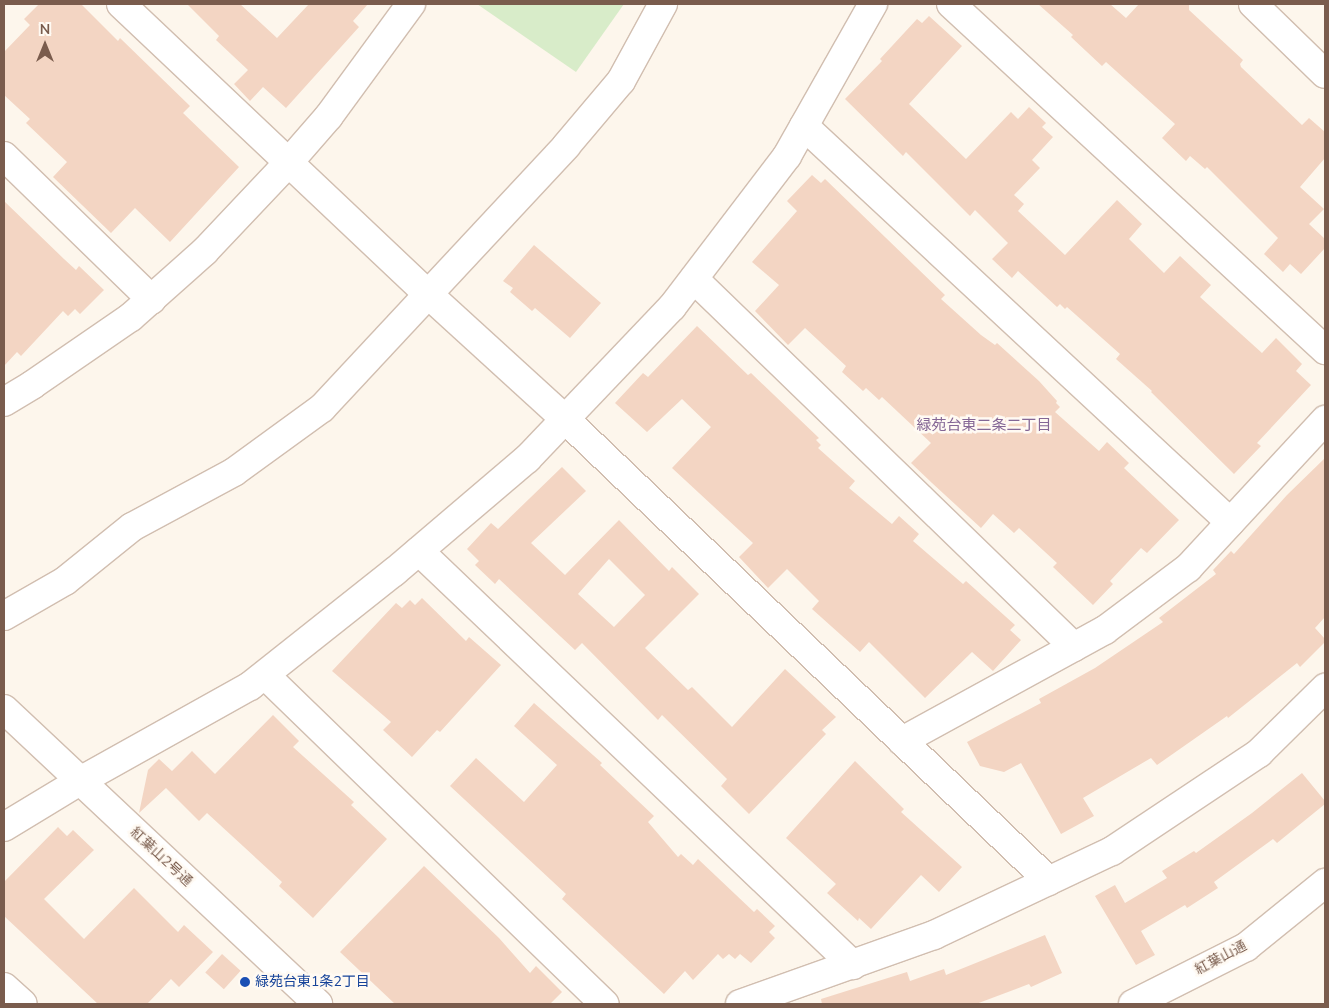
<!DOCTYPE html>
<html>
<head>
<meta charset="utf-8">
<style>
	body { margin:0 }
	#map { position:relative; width:1329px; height:1008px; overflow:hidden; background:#fdf6ec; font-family:"Nunito Sans","Noto Sans JP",sans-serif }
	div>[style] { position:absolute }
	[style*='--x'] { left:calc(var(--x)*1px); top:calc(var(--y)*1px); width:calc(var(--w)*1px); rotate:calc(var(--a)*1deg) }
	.green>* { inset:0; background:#d8ecc9 }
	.building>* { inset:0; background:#f3d5c3; transform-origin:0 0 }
	.roads { filter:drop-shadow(1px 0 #d1beb0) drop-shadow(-1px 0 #d1beb0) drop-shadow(0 1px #d1beb0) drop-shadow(0 -1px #d1beb0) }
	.minor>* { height:28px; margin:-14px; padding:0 14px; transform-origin:14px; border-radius:14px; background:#fff }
	.dots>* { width:14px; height:14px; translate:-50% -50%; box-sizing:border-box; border:2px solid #fffaf3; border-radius:50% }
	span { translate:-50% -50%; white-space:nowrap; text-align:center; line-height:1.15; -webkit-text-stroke:5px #fffaf3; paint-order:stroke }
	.street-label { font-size:14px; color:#7a5c4d }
	.transit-label { font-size:14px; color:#164399 }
	.left { translate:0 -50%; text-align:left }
	.neighbourhood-label { font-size:15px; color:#846695 }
	.frame { position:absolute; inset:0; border:5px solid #7a5c4d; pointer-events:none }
	.north { position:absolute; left:20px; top:20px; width:50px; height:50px; -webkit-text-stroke:4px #fffaf3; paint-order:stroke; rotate:0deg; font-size:14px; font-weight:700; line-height:20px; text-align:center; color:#7a5c4d }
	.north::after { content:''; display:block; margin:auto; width:18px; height:22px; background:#7a5c4d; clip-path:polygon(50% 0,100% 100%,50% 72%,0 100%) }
</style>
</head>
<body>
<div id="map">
	<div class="green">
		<div style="clip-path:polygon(477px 4px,624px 4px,576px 72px)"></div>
	</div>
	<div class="building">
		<div style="clip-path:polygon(39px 4px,81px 4px,118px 41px,120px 38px,190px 106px,183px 113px,239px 167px,170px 242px,135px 208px,111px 233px,53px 177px,67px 162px,26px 123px,30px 119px,4px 95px,4px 52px,30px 25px,24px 19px)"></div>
		<div style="clip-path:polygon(187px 4px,240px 4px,277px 38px,309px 4px,368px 4px,353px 21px,359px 27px,286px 108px,263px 87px,250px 101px,234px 84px,248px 70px,216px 40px,219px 36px)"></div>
		<div style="clip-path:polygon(1038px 4px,1110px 4px,1126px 18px,1139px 4px,1189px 4px,1189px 10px,1243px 60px,1240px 64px,1241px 67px,1302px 125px,1309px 118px,1325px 132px,1325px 158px,1300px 187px,1324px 209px,1309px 224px,1325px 239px,1325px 248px,1301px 274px,1290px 264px,1283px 272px,1264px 254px,1278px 238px,1207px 167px,1205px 169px,1190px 156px,1186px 161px,1162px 138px,1175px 124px,1106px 62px,1102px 66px,1071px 37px,1073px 35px)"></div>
		<div style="clip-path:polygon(929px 16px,962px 46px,909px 104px,966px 159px,1011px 112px,1018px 119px,1029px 107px,1046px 123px,1042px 127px,1053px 137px,1032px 160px,1040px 168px,1014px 195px,1024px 204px,1018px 211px,1065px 255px,1117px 200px,1142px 224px,1129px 239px,1164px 273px,1180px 256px,1211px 285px,1200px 297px,1262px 353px,1276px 338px,1302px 364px,1296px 371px,1311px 385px,1257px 443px,1261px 446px,1234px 474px,1151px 392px,1152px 391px,1116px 359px,1120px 354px,1067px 307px,1065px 309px,1060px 304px,1057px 307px,1018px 271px,1012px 278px,992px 259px,1008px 243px,975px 210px,970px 216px,906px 152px,903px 156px,845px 99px,882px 61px,880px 59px,917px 19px,922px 23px)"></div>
		<div style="clip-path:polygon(812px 175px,821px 183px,825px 179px,945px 295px,941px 299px,981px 335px,995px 345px,997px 343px,1039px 381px,1057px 401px,1056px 403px,1060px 407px,1055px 412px,1099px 451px,1107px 442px,1129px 463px,1124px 468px,1179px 520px,1147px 553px,1141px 548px,1110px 581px,1113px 584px,1093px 605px,1053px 567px,1057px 563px,1019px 528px,1014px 533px,993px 514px,981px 528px,932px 483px,911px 463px,931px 443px,882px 397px,879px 400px,866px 388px,863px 391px,842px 372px,846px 366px,805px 328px,788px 345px,755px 311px,779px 285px,752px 262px,797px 211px,787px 201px)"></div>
		<div style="clip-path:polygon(4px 201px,64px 259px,76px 270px,79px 266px,104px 290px,80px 314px,75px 309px,68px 316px,63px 311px,21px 356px,17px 352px,4px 366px)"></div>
		<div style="clip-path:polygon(534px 245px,601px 303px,570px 338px,535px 308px,532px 311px,510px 292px,513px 288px,503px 281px)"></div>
		<div style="clip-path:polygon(697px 326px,748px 375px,751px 373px,819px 438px,816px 440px,821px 445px,818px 448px,855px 481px,849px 488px,892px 524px,899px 516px,919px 534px,913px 541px,963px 584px,966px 581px,1015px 625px,1010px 630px,1021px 640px,993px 671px,972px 652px,925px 698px,869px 642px,860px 652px,812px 609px,819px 601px,787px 569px,768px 588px,739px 557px,753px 543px,672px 468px,711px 427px,682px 399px,647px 432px,615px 403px,643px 373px,648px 377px)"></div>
		<div style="clip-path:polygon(1325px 458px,1325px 617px,1315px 628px,1325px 639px,1325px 642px,1300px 667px,1297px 663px,1228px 718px,1227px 716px,1157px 765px,1151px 758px,1083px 798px,1094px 816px,1061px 834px,1021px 763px,1004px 772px,980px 766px,967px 742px,1041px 703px,1039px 699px,1095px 668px,1163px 622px,1159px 618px,1216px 574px,1213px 570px,1231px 551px,1234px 554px,1287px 495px)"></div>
		<div style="clip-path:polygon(evenodd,562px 467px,586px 491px,531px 543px,565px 575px,619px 520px,669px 571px,672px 567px,699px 594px,645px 648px,688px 690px,692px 687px,732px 727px,785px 669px,836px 717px,822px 730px,826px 734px,749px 814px,721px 786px,727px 779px,662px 715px,658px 720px,582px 643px,575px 650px,499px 579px,495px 584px,475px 565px,479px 561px,467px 549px,491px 523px,498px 529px,562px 467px,609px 559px,645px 595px,614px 627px,578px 594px,609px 559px)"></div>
		<div style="clip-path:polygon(422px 598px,466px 641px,469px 637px,501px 665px,440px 732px,437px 730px,412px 757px,383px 730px,391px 722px,332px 671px,396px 603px,402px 608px,410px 600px,415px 605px)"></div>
		<div style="clip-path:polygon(534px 703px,602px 763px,600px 765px,654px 816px,648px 822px,678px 857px,681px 854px,693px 865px,698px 859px,754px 912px,757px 909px,775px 926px,769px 932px,775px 938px,751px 963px,740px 954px,735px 959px,729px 954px,723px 959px,718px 954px,693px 980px,685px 971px,664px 994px,562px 899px,566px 894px,450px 786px,476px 758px,524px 802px,557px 765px,514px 726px)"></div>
		<div style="clip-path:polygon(273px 715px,299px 741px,293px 747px,354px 802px,351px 805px,387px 839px,313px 918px,279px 886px,282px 882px,207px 813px,199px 821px,166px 788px,139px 813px,148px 770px,159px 759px,172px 771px,192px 751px,215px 774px)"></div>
		<div style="clip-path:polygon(855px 761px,904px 809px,901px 812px,962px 867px,939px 892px,921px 875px,871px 929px,859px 918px,858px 921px,827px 893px,836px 884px,786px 838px)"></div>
		<div style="clip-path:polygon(1302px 773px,1325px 801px,1325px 804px,1277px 843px,1273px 839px,1214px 882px,1218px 888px,1187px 908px,1185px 905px,1141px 931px,1155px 955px,1136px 965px,1095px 896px,1115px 885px,1125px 903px,1167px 878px,1162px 871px,1194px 851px,1196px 853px,1252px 813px)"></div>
		<div style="clip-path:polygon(58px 827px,67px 836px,73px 830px,94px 850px,44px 899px,84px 939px,134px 888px,178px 932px,184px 925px,213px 952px,179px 987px,171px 979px,147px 1004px,98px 1004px,4px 916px,4px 882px)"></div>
		<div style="clip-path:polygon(424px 866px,499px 938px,530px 973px,536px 966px,562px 992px,550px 1004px,395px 1004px,340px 952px)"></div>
		<div style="clip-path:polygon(1045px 935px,1062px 973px,1031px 987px,1029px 984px,976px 1004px,822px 1004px,821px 999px,907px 972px,910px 981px,944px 969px,946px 975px)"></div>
		<div style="left:222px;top:954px;width:25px;height:25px;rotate:42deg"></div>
	</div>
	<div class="roads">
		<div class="minor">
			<div style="--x:121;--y:4;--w:422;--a:43.4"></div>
			<div style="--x:428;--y:294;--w:185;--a:42.4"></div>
			<div style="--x:565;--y:419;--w:669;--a:43.67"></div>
			<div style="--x:951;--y:4;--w:510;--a:42.77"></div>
			<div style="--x:1253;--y:4;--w:100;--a:44.2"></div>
			<div style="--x:804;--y:126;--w:582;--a:42.91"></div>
			<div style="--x:4;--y:156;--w:206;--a:44.2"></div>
			<div style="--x:694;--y:279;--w:529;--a:44.08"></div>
			<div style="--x:4;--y:402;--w:33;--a:-31"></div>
			<div style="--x:32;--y:385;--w:120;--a:-34.5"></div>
			<div style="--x:131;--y:317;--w:98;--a:-41.7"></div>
			<div style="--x:204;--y:252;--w:124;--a:-46.6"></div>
			<div style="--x:289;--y:162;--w:61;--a:-49"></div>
			<div style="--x:329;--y:116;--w:139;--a:-53.8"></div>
			<div style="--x:419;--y:551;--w:600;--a:43.65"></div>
			<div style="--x:4;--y:616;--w:70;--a:-29.8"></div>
			<div style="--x:65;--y:581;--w:86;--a:-38.9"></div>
			<div style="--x:132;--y:527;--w:116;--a:-28.3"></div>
			<div style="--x:234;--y:472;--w:109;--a:-36"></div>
			<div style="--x:322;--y:408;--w:358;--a:-47"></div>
			<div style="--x:566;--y:146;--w:85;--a:-49.8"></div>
			<div style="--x:621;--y:81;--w:88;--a:-61.4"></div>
			<div style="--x:265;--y:675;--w:473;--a:44.1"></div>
			<div style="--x:4;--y:709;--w:431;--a:43.2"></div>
			<div style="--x:902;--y:741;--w:231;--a:-28.7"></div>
			<div style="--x:1105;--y:630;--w:104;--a:-36.8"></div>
			<div style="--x:1188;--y:568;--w:202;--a:-47.2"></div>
			<div style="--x:4;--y:827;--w:89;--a:-31.2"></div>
			<div style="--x:80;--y:781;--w:195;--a:-29.2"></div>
			<div style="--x:250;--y:686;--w:184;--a:-38.4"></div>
			<div style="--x:394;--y:572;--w:175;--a:-40.4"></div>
			<div style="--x:527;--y:459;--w:210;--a:-46.4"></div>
			<div style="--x:672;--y:307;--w:190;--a:-52.7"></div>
			<div style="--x:787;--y:156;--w:175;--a:-60.5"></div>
			<div style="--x:4;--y:987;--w:25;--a:42"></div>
			<div style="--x:740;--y:1004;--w:206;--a:-19.6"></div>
			<div style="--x:934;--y:935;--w:197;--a:-25.3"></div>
			<div style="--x:1112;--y:851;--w:177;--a:-33.7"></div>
			<div style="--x:1259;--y:753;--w:93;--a:-44.6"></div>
			<div style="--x:1133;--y:1004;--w:127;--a:-26.8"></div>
			<div style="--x:1246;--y:947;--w:102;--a:-39"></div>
		</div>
	</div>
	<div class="dots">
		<div style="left:245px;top:982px;background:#1a4fb4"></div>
	</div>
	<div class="street-label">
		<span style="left:161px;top:857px;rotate:43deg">紅葉山2号通</span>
		<span style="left:1221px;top:958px;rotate:-28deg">紅葉山通</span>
	</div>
	<div class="transit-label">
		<span class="left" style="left:255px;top:982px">緑苑台東1条2丁目</span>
	</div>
	<div class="neighbourhood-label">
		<span style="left:984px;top:426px">緑苑台東二条二丁目</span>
	</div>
	<div class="frame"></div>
	<div class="north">N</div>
</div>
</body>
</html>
